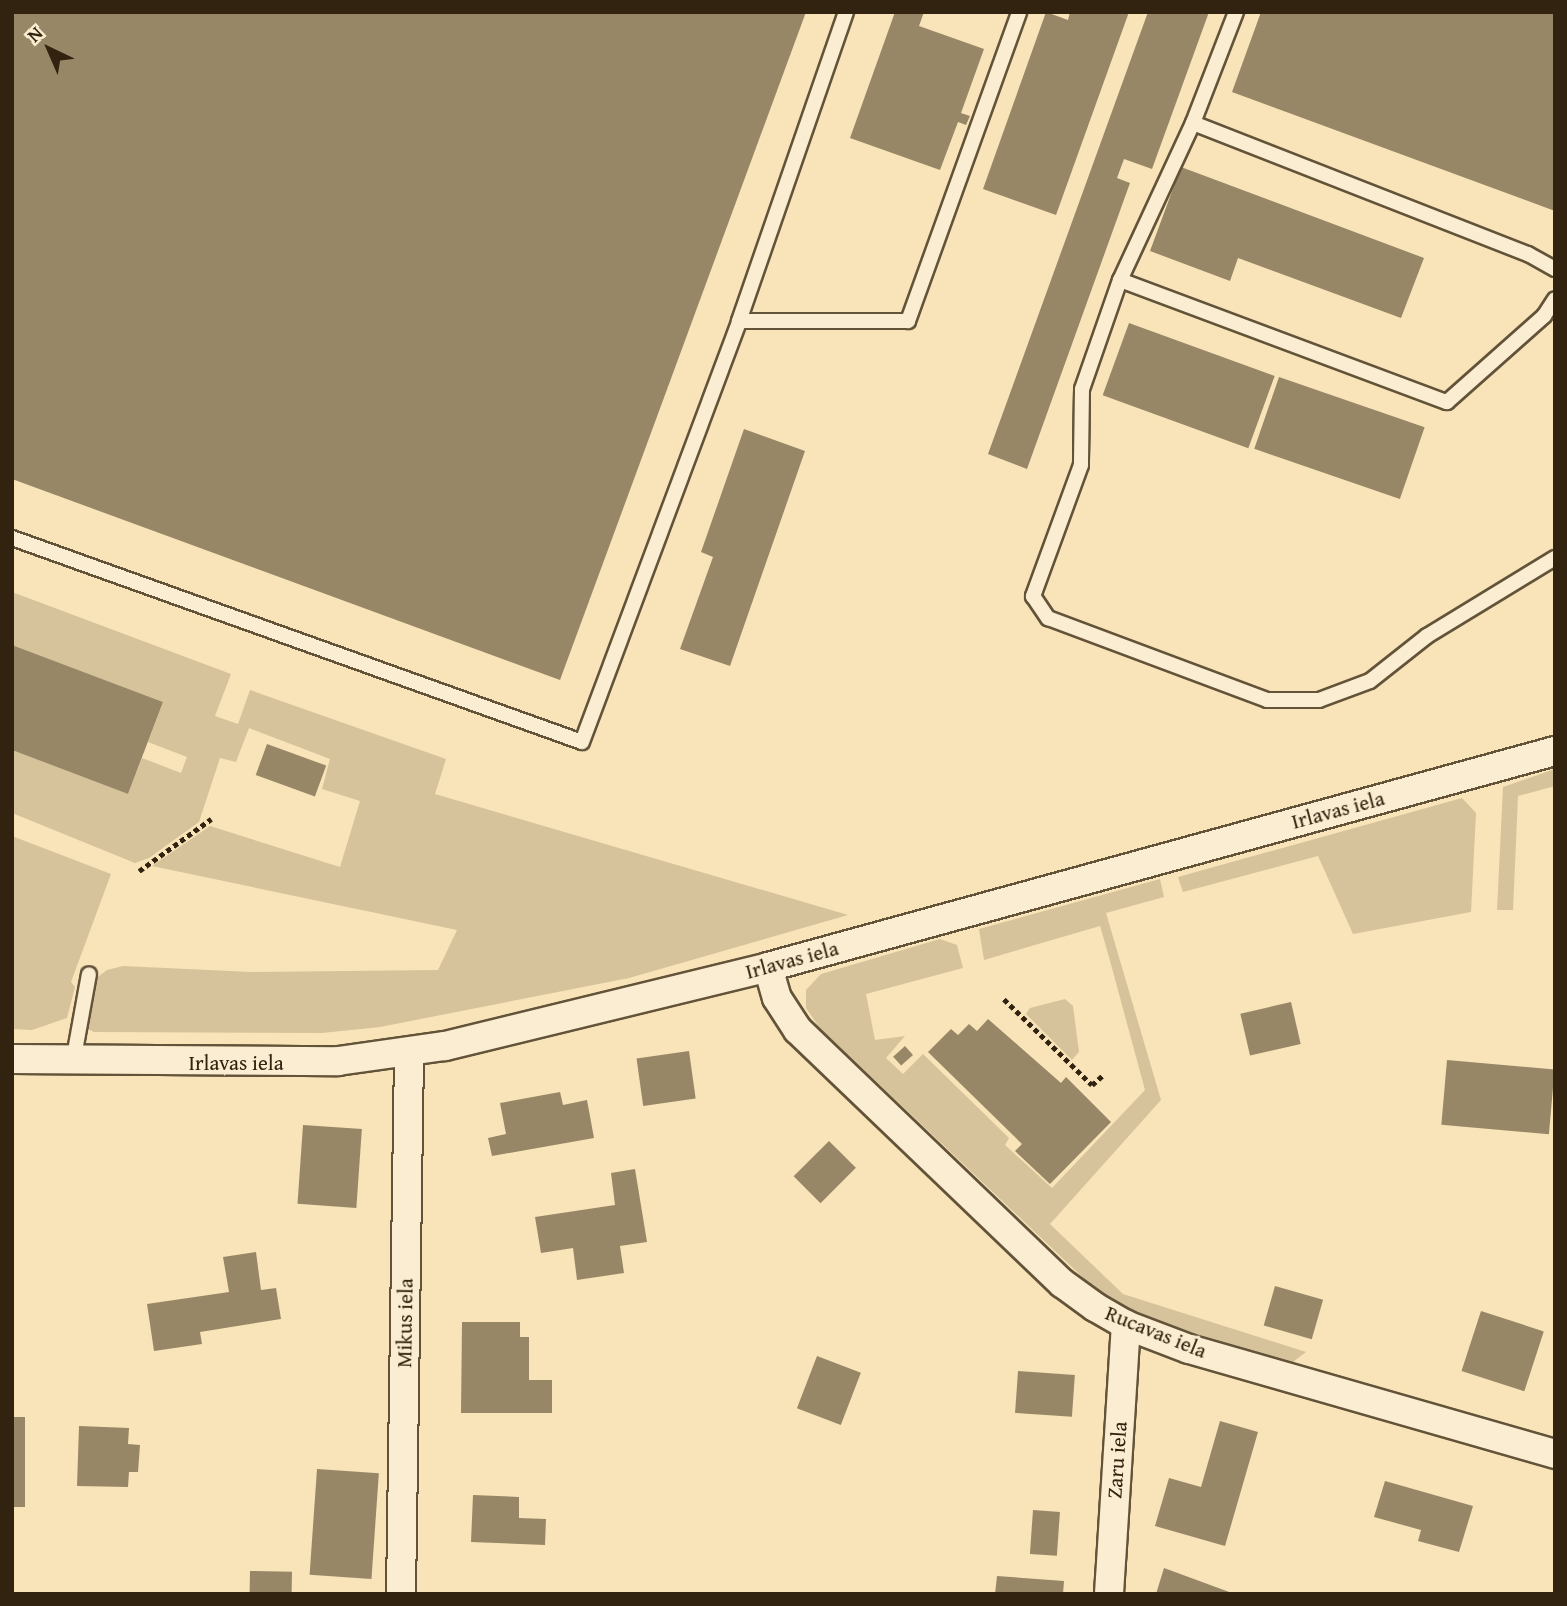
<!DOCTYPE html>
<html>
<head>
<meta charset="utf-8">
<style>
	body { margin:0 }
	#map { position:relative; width:1567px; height:1606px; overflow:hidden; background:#f8e4b8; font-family:"Gentium Book Plus",serif }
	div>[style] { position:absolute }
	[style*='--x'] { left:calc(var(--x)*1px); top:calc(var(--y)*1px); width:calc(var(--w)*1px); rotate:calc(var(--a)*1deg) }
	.green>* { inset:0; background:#d6c39b }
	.building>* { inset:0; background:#988767; transform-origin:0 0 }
	.path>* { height:4.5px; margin-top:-2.25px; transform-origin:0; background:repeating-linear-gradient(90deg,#31230f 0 5px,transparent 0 8.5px) }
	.roads { filter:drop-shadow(2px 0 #635339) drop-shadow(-2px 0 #635339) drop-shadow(0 2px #635339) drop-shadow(0 -2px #635339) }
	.lane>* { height:14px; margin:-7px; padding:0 7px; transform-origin:7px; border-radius:7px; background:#faedd1 }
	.street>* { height:28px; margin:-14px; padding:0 14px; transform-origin:14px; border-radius:14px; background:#faedd1 }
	span { translate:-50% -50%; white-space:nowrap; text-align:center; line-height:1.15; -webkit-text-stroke:6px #faedd1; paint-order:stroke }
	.street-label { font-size:21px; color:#31230f }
	.frame { position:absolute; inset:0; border:14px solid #31230f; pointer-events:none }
	.north { position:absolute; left:14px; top:14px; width:70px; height:70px; -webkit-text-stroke:5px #faedd1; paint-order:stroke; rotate:316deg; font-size:19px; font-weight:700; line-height:28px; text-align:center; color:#31230f }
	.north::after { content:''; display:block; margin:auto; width:24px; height:32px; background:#31230f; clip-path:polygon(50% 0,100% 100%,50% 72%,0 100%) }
</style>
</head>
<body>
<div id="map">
	<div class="green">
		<div style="clip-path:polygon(12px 592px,231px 674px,215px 716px,238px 724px,250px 690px,446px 759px,435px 794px,848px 915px,629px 978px,380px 1027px,322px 1033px,94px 1032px,86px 1028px,95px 979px,107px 970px,123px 966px,251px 972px,438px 970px,457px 930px,152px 866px,210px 826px,340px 867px,360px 801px,322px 789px,330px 759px,249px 728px,236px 762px,220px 758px,199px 822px,149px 858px,135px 863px,12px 813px,12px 750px,128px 794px,142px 758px,181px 773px,187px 757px,148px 742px,163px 702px,12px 645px)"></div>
		<div style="clip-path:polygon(1555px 769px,1555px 786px,1518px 796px,1513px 910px,1497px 910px,1503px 787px)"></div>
		<div style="clip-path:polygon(1462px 798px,1476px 813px,1471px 912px,1353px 934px,1318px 856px,1183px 892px,1178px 877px)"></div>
		<div style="clip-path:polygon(12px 836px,111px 874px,71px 982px,75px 987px,67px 1018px,32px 1030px,12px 1029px)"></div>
		<div style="clip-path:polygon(1160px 879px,1164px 897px,1106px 913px,1161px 1100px,1050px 1224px,1123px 1294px,1306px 1352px,1289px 1365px,1131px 1312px,1097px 1291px,819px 1027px,806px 1008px,806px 990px,821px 974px,940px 939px,957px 945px,963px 968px,866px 994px,875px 1040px,905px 1036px,886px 1058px,903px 1074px,923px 1054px,1009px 1138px,1005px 1145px,1052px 1188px,1145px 1090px,1109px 957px,1100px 926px,984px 960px,979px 929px)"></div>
		<div style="clip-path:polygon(1065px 999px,1073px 1006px,1079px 1052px,1072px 1060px,1026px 1014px,1030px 1008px)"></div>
	</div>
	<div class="building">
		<div style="clip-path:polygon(12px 12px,806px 12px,560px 680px,12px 479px)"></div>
		<div style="clip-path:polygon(895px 12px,924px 12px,919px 26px,984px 49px,961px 113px,970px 116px,966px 125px,958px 122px,940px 170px,850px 138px)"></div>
		<div style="clip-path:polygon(1046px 12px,1068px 20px,1070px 12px,1129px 12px,1056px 215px,983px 189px)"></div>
		<div style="clip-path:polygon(1148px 12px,1209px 12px,1152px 169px,1124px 159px,1117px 178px,1130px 183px,1027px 469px,988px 454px)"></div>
		<div style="clip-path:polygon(1261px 12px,1555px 12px,1555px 211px,1232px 92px)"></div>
		<div style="clip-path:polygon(1181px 167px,1424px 258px,1401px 318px,1238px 258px,1230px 281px,1150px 251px)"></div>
		<div style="left:1129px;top:323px;width:155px;height:77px;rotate:20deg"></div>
		<div style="left:1279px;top:377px;width:154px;height:76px;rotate:19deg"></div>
		<div style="clip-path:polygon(744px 429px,805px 451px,730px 666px,680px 649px,713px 557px,701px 552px)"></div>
		<div style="clip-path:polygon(12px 645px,163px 702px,128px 794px,12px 750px)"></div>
		<div style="left:267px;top:744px;width:63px;height:33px;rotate:20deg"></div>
		<div style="left:1291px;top:1002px;width:43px;height:52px;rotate:77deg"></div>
		<div style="clip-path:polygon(988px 1019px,1061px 1083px,1066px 1077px,1111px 1122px,1050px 1184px,1015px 1151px,1022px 1144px,928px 1052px,951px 1029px,958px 1035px,969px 1024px,977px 1031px)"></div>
		<div style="left:905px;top:1046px;width:12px;height:16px;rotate:48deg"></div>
		<div style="left:689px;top:1051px;width:48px;height:53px;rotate:82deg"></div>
		<div style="left:1447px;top:1060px;width:108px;height:65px;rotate:5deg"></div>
		<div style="clip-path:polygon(560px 1092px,563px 1105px,587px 1100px,594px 1138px,492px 1156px,488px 1138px,506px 1134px,500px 1103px)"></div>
		<div style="left:303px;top:1125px;width:59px;height:79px;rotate:4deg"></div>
		<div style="left:829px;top:1141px;width:38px;height:50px;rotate:45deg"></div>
		<div style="clip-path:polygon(635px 1169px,647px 1242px,620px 1246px,624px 1273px,577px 1280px,573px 1248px,541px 1253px,535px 1217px,615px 1205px,611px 1173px)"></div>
		<div style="clip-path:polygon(256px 1252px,261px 1290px,276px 1288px,281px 1319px,200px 1332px,202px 1344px,154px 1351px,147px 1304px,229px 1292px,223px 1257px)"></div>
		<div style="left:1275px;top:1286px;width:50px;height:41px;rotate:16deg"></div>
		<div style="left:1481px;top:1311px;width:66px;height:63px;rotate:18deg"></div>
		<div style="clip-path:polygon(462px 1322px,520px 1322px,520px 1337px,529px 1337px,529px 1380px,552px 1380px,552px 1413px,461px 1413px)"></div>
		<div style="left:817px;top:1356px;width:47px;height:56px;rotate:21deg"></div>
		<div style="left:1018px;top:1371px;width:57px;height:42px;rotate:4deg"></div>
		<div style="left:12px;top:1417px;width:13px;height:90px"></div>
		<div style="clip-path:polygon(1220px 1421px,1258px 1432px,1225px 1546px,1155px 1526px,1169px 1478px,1201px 1487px)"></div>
		<div style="clip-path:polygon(79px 1426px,129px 1428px,128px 1444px,140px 1445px,138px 1472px,129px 1472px,128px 1487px,77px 1486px)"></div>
		<div style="left:317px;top:1469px;width:62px;height:106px;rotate:4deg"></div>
		<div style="clip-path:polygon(1385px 1481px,1473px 1506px,1459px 1552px,1418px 1541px,1421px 1530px,1374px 1517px)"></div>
		<div style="clip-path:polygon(473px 1495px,519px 1497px,519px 1518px,546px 1519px,545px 1545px,471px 1542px)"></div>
		<div style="left:1033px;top:1510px;width:27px;height:44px;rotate:4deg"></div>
		<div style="clip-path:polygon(1164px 1568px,1232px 1593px,1232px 1594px,1156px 1594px)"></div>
		<div style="left:250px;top:1571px;width:42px;height:23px;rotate:1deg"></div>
		<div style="clip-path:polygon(997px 1576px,1064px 1581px,1063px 1594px,995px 1594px)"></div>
	</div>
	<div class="path">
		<div style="--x:139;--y:871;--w:89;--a:-35.8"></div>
		<div style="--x:1004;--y:999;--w:123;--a:44.3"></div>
		<div style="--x:1092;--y:1085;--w:15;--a:-42"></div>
	</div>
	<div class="roads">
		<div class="lane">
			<div style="--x:1236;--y:12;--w:119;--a:111.2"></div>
			<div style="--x:1193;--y:123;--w:360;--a:21.4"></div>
			<div style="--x:1528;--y:254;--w:31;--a:29"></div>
			<div style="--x:1193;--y:123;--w:173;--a:114.9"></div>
			<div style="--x:1120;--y:280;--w:115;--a:109.2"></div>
			<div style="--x:1082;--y:389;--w:76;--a:90.8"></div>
			<div style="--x:1081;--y:465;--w:140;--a:110.1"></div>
			<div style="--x:1033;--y:596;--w:27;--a:56"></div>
			<div style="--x:1048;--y:618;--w:234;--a:20.5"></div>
			<div style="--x:1267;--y:700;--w:52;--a:0"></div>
			<div style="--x:1319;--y:700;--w:54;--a:-20.4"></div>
			<div style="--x:1370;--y:681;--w:73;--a:-38.3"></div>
			<div style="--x:1427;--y:636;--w:150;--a:-31.4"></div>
			<div style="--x:1120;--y:280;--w:349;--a:20.5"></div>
			<div style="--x:1447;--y:402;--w:130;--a:-41.6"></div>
			<div style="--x:1544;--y:316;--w:20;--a:-57"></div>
			<div style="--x:739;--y:321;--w:169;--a:0"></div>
			<div style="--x:908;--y:321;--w:328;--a:-70.2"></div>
			<div style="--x:12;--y:538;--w:605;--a:19.69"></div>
			<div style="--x:582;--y:742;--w:449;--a:-69.5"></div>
			<div style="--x:739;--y:321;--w:327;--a:-70.9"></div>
			<div style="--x:73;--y:1062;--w:89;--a:-79.7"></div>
		</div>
		<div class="street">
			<div style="--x:768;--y:967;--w:32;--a:74"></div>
			<div style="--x:777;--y:998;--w:38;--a:57"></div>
			<div style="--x:798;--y:1030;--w:366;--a:43.8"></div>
			<div style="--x:1062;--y:1283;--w:41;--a:36"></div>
			<div style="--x:1095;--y:1307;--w:36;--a:30"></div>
			<div style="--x:1126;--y:1325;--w:67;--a:20.9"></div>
			<div style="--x:1189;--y:1349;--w:381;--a:16"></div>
			<div style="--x:12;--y:1059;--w:326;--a:0.4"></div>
			<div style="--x:338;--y:1061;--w:108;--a:-8"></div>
			<div style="--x:445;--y:1046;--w:333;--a:-13.7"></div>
			<div style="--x:768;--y:967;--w:816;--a:-15.35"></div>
			<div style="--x:401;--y:1594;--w:541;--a:-89.15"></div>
			<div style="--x:1109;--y:1594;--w:270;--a:-86.4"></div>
		</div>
	</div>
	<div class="street-label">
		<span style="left:1338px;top:810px;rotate:-15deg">Irlavas iela</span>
		<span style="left:792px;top:960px;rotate:-15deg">Irlavas iela</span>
		<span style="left:236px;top:1063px">Irlavas iela</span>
		<span style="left:405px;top:1323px;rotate:-89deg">Mikus iela</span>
		<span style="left:1156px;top:1332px;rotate:22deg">Rucavas iela</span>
		<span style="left:1117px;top:1460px;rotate:-86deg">Zaru iela</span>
	</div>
	<div class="frame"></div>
	<div class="north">N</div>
</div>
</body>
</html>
